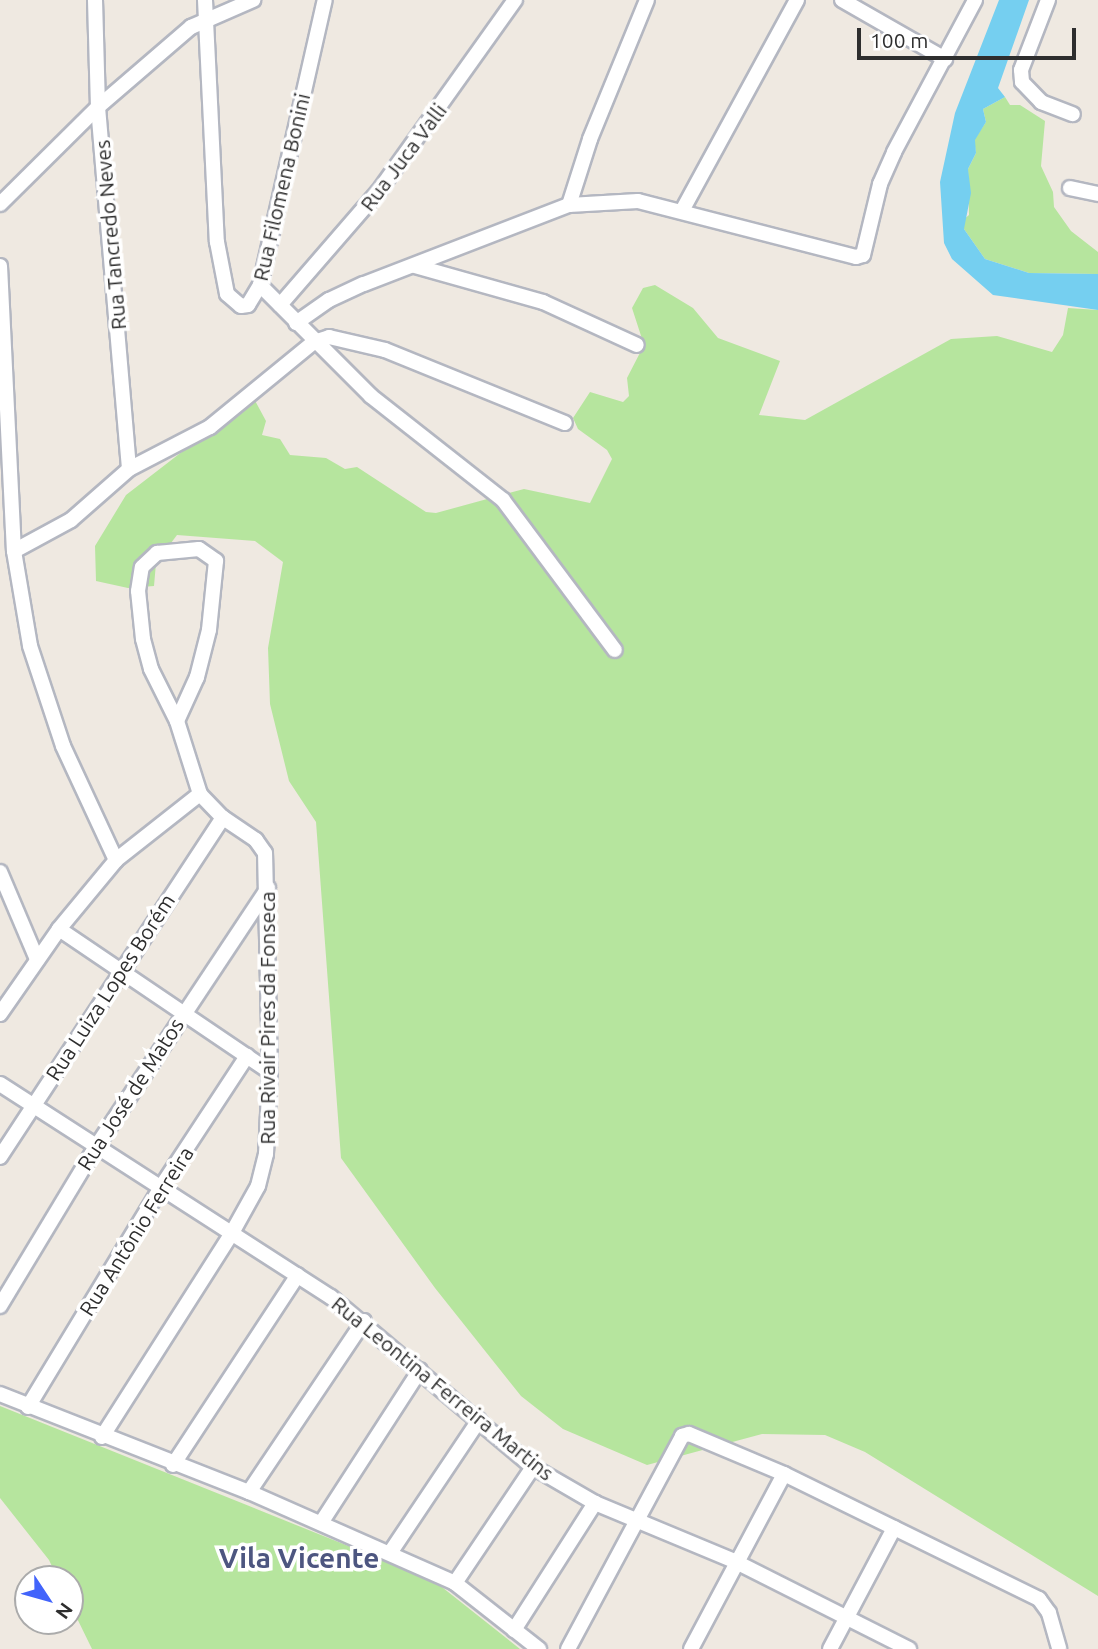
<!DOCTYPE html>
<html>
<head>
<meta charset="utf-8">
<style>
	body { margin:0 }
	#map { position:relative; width:1098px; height:1649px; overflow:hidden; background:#efe9e1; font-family:Ubuntu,sans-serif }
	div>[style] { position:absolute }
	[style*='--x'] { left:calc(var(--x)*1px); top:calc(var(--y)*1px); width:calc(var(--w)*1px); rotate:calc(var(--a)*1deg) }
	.green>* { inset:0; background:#b6e59e }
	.water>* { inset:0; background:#75cff0 }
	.roads { filter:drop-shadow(2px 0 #b4b7c1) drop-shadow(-2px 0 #b4b7c1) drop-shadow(0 2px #b4b7c1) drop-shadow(0 -2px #b4b7c1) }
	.minor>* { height:14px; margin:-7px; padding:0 7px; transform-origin:7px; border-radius:7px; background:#fff }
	span { translate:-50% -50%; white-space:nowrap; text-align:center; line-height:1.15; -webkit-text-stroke:7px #fff; paint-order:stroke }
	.street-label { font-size:21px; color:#2e2e2e }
	.district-label { font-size:28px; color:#4d5680; font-weight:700 }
	.north { position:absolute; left:14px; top:1565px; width:70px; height:70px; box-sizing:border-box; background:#fff; border:2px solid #ababab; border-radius:50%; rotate:126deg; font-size:19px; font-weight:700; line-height:28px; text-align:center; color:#2e2e2e }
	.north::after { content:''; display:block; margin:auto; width:24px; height:32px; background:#4264fb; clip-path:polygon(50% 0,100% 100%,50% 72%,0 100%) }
	.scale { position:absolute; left:857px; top:28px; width:219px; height:32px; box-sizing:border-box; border:4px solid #2e2e2e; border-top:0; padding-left:9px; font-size:21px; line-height:24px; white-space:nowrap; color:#2e2e2e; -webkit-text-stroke:5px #fff; paint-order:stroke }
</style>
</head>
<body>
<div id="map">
	<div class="green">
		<div style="clip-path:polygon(1005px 97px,1010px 105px,1020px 105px,1045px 121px,1041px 166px,1053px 192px,1054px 207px,1071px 231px,1098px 252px,1098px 274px,1029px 273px,985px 259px,964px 229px,963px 220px,969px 215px,968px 169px,976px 153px,974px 140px,986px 122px,983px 109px)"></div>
		<div style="clip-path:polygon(655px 285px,693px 308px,718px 338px,780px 361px,759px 415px,805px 420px,951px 339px,997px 336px,1052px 352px,1063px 335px,1068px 308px,1098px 310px,1098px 1596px,865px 1452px,825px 1435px,762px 1434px,647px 1465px,563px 1429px,521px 1396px,435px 1288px,341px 1158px,316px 822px,289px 781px,270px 704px,268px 648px,283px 562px,255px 541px,177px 535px,156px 563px,154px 586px,128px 588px,96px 581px,95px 546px,126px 495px,253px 397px,266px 421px,262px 435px,280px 439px,290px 455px,326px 458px,345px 469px,357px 467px,426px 512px,436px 513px,524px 489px,590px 503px,612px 459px,607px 450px,578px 429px,573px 418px,590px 392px,623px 402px,629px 396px,627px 378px,644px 345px,632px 308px,643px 288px)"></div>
		<div style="clip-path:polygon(0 1406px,433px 1580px,520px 1649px,92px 1649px,70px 1604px,70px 1579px,58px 1579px,49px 1560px,0 1498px)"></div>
	</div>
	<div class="water">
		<div style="clip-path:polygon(999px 0,1029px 0,998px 88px,1005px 97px,983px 109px,986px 122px,975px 140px,976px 153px,968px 169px,971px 193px,964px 229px,985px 259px,1029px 273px,1098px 274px,1098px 310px,993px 295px,952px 259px,944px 243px,940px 182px,955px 113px)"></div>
	</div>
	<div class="roads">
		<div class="minor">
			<div style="--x:95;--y:0;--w:107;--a:88.4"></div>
			<div style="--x:98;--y:107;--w:363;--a:85.1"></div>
			<div style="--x:205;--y:0;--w:242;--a:87.2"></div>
			<div style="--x:217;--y:242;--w:53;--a:79.1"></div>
			<div style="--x:227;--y:294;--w:18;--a:41"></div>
			<div style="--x:241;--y:306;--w:7;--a:-8"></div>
			<div style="--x:248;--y:305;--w:23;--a:-59"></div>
			<div style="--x:260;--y:285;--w:292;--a:-77.2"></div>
			<div style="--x:842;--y:0;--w:119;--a:29.8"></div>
			<div style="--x:1048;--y:0;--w:75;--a:111.1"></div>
			<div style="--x:1021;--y:70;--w:12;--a:85"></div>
			<div style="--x:1022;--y:82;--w:28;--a:46"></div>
			<div style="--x:1041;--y:102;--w:34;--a:21"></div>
			<div style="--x:1070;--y:188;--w:29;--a:12"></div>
			<div style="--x:0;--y:204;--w:138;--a:-44.7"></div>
			<div style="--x:98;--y:107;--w:123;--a:-40.7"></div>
			<div style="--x:191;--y:27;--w:68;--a:-23.5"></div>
			<div style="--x:569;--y:205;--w:69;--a:-72.3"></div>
			<div style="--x:590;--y:139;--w:150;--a:-67.7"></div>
			<div style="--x:683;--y:209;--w:238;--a:-61.4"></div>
			<div style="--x:0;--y:266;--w:285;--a:87.2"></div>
			<div style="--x:14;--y:551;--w:96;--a:80.4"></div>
			<div style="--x:30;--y:646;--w:105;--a:71.7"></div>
			<div style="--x:63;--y:746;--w:126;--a:65.1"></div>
			<div style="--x:415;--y:266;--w:133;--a:15.7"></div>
			<div style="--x:543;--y:302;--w:103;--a:24.6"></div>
			<div style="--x:260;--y:285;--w:157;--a:45"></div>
			<div style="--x:371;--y:396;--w:168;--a:38.2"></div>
			<div style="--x:503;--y:500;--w:187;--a:53.3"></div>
			<div style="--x:280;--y:305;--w:150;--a:-49.1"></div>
			<div style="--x:378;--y:192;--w:236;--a:-54.5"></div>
			<div style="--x:296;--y:323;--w:40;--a:-34.9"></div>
			<div style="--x:329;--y:300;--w:38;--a:-25"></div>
			<div style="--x:364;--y:284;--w:220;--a:-21.1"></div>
			<div style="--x:569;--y:205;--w:69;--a:-3.3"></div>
			<div style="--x:638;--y:201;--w:225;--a:14.4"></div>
			<div style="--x:856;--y:257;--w:7;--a:-16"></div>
			<div style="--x:863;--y:255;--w:73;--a:-76.5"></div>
			<div style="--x:880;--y:184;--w:35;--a:-66"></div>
			<div style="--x:894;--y:152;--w:172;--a:-61.9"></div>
			<div style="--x:14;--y:551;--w:65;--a:-28.5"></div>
			<div style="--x:71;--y:520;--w:77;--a:-41.3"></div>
			<div style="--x:129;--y:469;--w:91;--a:-27.4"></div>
			<div style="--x:210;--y:427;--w:134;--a:-39.3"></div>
			<div style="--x:314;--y:342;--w:16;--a:-18"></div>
			<div style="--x:329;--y:337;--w:57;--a:13.1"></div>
			<div style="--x:385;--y:350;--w:194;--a:22.1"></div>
			<div style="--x:0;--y:872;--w:95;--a:67"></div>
			<div style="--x:59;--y:929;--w:255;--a:34.1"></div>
			<div style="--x:0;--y:1014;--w:103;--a:-55.2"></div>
			<div style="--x:59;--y:929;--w:89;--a:-50.4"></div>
			<div style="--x:116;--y:860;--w:107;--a:-38.2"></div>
			<div style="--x:0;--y:1084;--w:394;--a:32.8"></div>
			<div style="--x:331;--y:1297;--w:264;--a:40.1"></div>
			<div style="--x:533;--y:1467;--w:72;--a:30.1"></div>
			<div style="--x:595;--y:1503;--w:151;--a:22.6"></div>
			<div style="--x:734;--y:1561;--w:196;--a:26.7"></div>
			<div style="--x:0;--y:1157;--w:406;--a:-56.7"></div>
			<div style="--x:0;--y:1306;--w:186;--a:-58.9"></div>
			<div style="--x:96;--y:1147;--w:311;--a:-56.4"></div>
			<div style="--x:0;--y:1394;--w:268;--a:21.5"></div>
			<div style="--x:249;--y:1492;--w:225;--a:23.8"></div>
			<div style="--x:455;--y:1583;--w:107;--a:38.2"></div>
			<div style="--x:28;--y:1407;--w:257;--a:-58.8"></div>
			<div style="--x:161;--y:1187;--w:157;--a:-56.7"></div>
			<div style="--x:102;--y:1437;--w:244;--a:-57.5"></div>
			<div style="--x:233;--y:1231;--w:51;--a:-60.9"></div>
			<div style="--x:258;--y:1186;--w:33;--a:-76"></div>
			<div style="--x:266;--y:1154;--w:82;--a:-87.2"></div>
			<div style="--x:270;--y:1072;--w:219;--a:-91.3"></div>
			<div style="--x:265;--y:853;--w:16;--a:-125"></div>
			<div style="--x:256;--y:840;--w:40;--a:-146"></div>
			<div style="--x:223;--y:818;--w:33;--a:-134"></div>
			<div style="--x:200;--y:794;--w:77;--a:-107.5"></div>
			<div style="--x:177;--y:721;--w:58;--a:-116.6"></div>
			<div style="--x:151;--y:669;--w:31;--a:-105"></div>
			<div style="--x:143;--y:639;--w:48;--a:-95.9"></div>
			<div style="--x:138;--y:591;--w:24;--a:-81"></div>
			<div style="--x:142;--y:567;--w:21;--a:-43"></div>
			<div style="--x:157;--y:553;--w:42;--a:-5.4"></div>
			<div style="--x:199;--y:549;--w:21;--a:35"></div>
			<div style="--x:216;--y:561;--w:69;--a:95.8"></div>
			<div style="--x:209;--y:630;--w:49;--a:104.3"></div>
			<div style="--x:197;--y:677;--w:48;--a:114.4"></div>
			<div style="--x:173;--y:1465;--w:227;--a:-56.7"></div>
			<div style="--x:249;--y:1492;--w:206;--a:-56.1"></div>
			<div style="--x:321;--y:1523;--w:182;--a:-57.1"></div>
			<div style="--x:390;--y:1553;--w:160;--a:-56.2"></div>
			<div style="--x:455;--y:1583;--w:140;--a:-56.1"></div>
			<div style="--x:514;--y:1630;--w:151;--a:-57.5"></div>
			<div style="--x:568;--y:1649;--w:242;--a:-61.8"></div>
			<div style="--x:682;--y:1436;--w:7;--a:-16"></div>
			<div style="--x:689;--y:1434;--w:103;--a:22.8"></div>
			<div style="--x:784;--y:1474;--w:284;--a:26.1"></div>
			<div style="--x:1039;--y:1599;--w:17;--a:54"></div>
			<div style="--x:1049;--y:1613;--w:37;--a:74"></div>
			<div style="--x:691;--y:1649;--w:198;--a:-62"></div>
			<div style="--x:830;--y:1649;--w:137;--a:-62.1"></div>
		</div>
	</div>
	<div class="street-label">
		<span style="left:403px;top:157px;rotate:-53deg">Rua Juca Valli</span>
		<span style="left:281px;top:187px;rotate:-77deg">Rua Filomena Bonini</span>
		<span style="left:110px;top:235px;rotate:-95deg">Rua Tancredo Neves</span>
		<span style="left:110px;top:987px;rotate:-57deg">Rua Luiza Lopes Borém</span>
		<span style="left:267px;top:1018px;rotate:-90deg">Rua Rivair Pires da Fonseca</span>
		<span style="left:130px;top:1094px;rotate:-57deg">Rua José de Matos</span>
		<span style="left:136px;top:1231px;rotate:-58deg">Rua Antônio Ferreira</span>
		<span style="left:443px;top:1388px;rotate:39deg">Rua Leontina Ferreira Martins</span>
	</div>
	<div class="district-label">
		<span style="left:299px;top:1558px">Vila Vicente</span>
	</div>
	<div class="north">N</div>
	<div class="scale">100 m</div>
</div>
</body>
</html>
